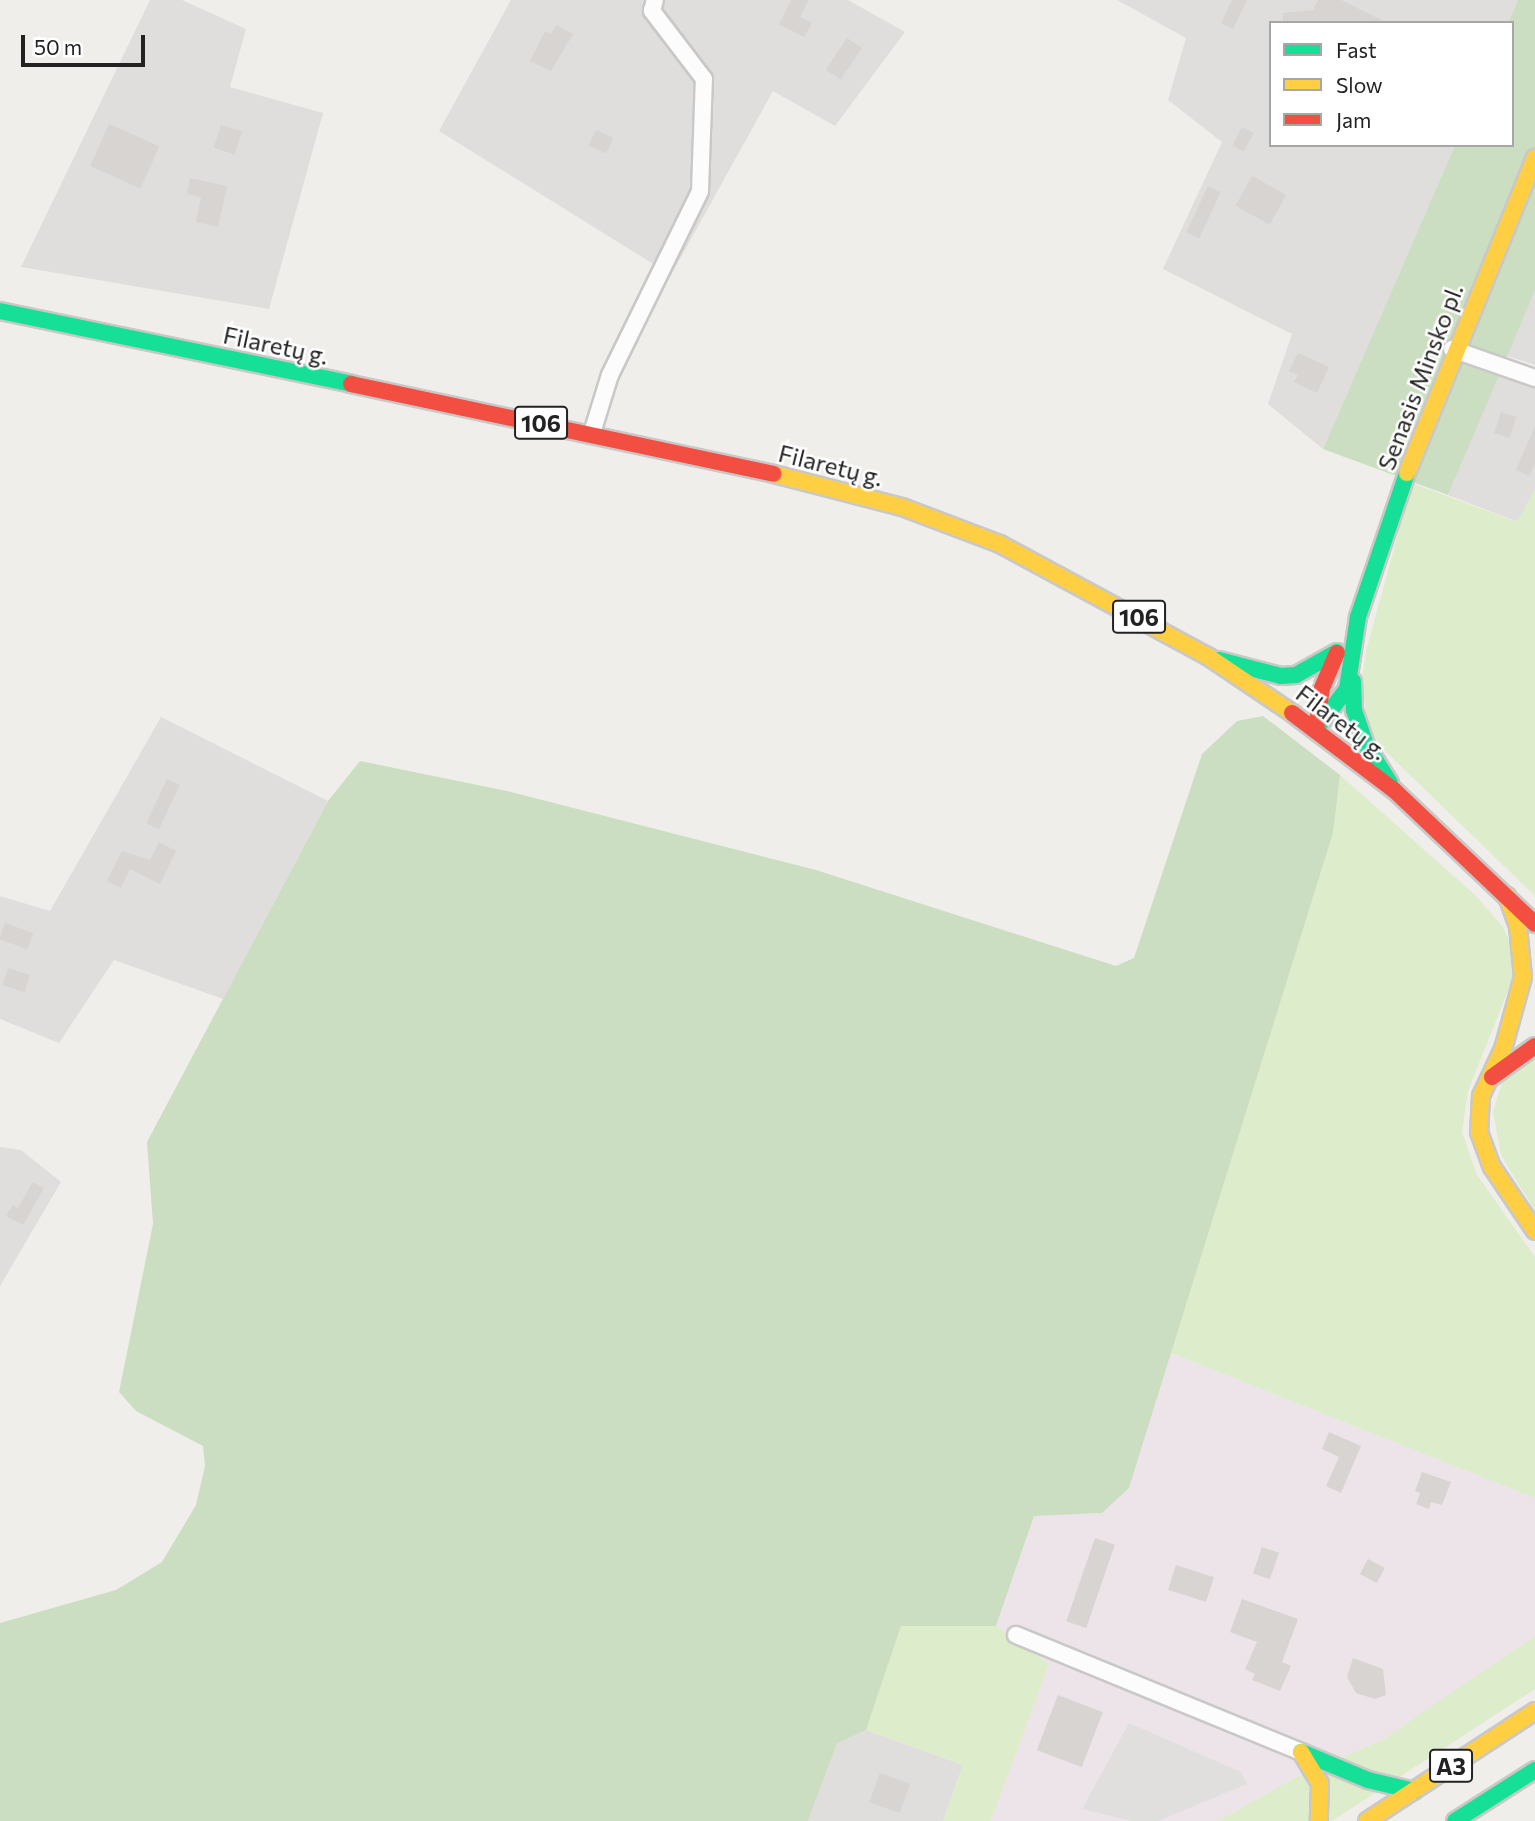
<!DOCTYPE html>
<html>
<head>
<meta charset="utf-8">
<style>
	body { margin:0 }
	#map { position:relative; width:1535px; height:1821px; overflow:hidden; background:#f0eeeb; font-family:Commissioner,sans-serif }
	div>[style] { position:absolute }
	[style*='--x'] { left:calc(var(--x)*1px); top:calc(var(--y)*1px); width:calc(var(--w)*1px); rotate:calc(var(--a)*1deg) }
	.residential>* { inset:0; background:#dfdedc }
	.industrial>* { inset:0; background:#ede4e9 }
	.grass>* { inset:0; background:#ddeccb }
	.forest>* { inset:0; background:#cbdec1 }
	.parking>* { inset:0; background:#e0dfde }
	.building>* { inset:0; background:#d7d4d2; transform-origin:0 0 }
	.roads { filter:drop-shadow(2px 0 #c9c8c7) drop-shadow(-2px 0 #c9c8c7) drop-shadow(0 2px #c9c8c7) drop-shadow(0 -2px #c9c8c7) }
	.street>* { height:16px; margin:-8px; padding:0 8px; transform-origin:8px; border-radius:8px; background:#fdfcfc }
	.fast>* { height:16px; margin:-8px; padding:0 8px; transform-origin:8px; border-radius:8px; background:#16e098 }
	.slow>* { height:16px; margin:-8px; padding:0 8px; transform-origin:8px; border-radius:8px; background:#ffcf43 }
	.jam>* { height:16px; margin:-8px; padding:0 8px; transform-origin:8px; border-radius:8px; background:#f24e42 }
	span { translate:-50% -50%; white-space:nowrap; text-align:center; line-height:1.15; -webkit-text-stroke:5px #fff; paint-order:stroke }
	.shield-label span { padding:2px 5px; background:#fff; border:2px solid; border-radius:5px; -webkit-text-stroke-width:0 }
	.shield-label { font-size:23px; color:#222; font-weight:700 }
	.street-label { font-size:24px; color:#222 }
	.legend { position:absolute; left:1269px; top:21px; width:245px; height:126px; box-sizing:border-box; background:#fff; border:2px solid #a7a7a7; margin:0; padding:9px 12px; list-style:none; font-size:21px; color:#222 }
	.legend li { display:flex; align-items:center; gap:14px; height:35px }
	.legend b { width:35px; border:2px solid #a7a7a7 }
	.scale { position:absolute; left:21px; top:35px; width:124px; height:32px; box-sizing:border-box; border:4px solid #222; border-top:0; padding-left:9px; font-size:21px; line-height:24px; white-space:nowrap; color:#222; -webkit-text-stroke:5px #fff; paint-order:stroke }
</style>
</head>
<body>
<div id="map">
	<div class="residential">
		<div style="clip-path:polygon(150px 0,182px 0,246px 29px,230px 87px,323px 113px,269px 309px,21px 267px)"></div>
		<div style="clip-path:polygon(511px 0,848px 0,905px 32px,835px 126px,773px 91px,671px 275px,439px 131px)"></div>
		<div style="clip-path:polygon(1117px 0,1518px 0,1508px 23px,1271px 23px,1271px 145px,1455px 145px,1323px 449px,1268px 404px,1292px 334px,1163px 269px,1222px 142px,1168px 100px,1186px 38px)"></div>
		<div style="clip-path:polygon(1535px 291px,1535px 365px,1507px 356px)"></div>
		<div style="clip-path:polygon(1500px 371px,1535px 383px,1535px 489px,1518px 522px,1448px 495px)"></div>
		<div style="clip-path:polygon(161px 717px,328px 801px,223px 999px,114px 960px,59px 1043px,0 1019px,0 896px,50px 911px)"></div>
		<div style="clip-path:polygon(0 1147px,21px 1150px,61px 1182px,0 1286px)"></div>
		<div style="clip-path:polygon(866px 1730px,963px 1765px,943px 1821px,808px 1821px,837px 1744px)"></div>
	</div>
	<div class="industrial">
		<div style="clip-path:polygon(1171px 1353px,1535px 1498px,1535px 1636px,1382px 1740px,1296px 1777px,1218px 1821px,991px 1821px,1049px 1664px,996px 1626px,1034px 1516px,1102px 1513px,1129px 1488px)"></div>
	</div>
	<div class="grass">
		<div style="clip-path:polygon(1412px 483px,1517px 522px,1535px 489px,1535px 896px,1382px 748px,1367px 725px,1362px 678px,1367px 647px)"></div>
		<div style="clip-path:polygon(1340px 775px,1475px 895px,1503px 927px,1512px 948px,1513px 978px,1468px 1091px,1462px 1132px,1477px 1175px,1535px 1257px,1535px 1498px,1171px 1353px,1333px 833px)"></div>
		<div style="clip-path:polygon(1535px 1053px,1535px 1211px,1501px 1155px,1493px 1111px,1504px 1077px)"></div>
		<div style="clip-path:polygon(901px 1626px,996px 1626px,1049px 1664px,991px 1821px,943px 1821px,963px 1765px,866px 1730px)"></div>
		<div style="clip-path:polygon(1535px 1636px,1535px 1689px,1332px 1821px,1218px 1821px,1296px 1777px,1382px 1740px)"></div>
	</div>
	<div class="forest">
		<div style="clip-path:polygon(1518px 0,1535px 0,1535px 291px,1448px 495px,1323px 449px,1455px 145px,1512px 145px,1512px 23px,1508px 23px)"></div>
		<div style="clip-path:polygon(1263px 716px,1340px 775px,1333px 833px,1129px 1488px,1102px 1513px,1034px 1516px,996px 1626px,901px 1626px,866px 1730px,837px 1744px,808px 1821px,0 1821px,0 1623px,116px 1590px,162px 1562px,196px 1505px,205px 1466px,203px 1446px,136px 1411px,119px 1392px,153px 1224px,147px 1142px,328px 801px,360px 761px,507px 791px,816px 870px,1116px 966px,1134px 958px,1202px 754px,1237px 721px)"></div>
	</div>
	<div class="parking">
		<div style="clip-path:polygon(1129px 1723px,1241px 1772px,1247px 1784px,1158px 1821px,1132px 1821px,1082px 1809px)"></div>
	</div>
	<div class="building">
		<div style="clip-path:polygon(791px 0,809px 0,800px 17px,812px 23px,804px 37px,779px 24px)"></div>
		<div style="clip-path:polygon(1232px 0,1247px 0,1233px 29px,1221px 23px)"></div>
		<div style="clip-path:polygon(1318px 0,1341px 0,1387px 23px,1283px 23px,1283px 13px,1313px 10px)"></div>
		<div style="clip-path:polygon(556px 25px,573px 34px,551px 71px,530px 61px,545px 31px,551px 34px)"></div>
		<div style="left:847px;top:38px;width:18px;height:38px;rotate:34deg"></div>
		<div style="left:109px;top:124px;width:55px;height:46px;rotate:24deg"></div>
		<div style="left:221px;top:125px;width:22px;height:24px;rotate:18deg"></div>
		<div style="left:1242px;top:127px;width:13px;height:21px;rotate:27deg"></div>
		<div style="left:596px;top:130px;width:19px;height:17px;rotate:25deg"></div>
		<div style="left:1252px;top:176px;width:39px;height:34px;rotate:29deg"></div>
		<div style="clip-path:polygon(190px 178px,227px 186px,218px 227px,196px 222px,201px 197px,187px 194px)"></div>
		<div style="left:1208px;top:186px;width:14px;height:51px;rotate:25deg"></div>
		<div style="clip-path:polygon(1298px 353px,1329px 367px,1317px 393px,1294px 382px,1298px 375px,1289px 371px)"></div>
		<div style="left:1501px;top:412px;width:16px;height:22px;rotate:18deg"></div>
		<div style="clip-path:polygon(1535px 426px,1535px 463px,1529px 476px,1516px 470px)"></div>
		<div style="left:167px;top:779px;width:14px;height:49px;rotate:25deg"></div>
		<div style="clip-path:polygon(159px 842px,176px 851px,160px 884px,130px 869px,121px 888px,107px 881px,122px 851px,150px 860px)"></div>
		<div style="left:5px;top:923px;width:30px;height:17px;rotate:20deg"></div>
		<div style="left:8px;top:968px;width:23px;height:18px;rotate:18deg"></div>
		<div style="clip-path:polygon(33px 1182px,44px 1188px,23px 1225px,6px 1216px,13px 1205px,18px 1208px)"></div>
		<div style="clip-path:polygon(1329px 1432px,1361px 1446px,1341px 1493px,1326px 1486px,1339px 1457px,1322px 1449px)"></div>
		<div style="clip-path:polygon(1422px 1472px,1451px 1482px,1442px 1505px,1431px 1502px,1429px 1509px,1416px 1504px,1420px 1493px,1415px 1491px)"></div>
		<div style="left:1095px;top:1538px;width:21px;height:88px;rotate:19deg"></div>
		<div style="left:1262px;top:1547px;width:18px;height:28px;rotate:19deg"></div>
		<div style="left:1368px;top:1559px;width:19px;height:17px;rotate:28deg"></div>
		<div style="left:1176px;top:1565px;width:40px;height:26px;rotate:18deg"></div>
		<div style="clip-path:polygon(1242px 1599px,1298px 1619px,1282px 1662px,1291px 1666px,1280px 1691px,1252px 1680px,1255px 1674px,1245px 1669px,1257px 1642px,1230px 1632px)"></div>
		<div style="clip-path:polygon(1353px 1658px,1383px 1669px,1386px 1695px,1375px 1699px,1356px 1693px,1347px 1677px)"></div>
		<div style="left:1058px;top:1695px;width:48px;height:59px;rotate:21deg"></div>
		<div style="left:880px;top:1773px;width:32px;height:31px;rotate:20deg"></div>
	</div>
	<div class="roads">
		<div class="street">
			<div style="--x:1452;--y:349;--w:88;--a:19.3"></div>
			<div style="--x:592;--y:433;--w:61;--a:-72.8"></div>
			<div style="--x:610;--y:375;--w:205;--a:-63.9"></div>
			<div style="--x:700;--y:191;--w:112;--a:-88"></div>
			<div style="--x:704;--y:79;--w:86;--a:-127.4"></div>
			<div style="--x:652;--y:11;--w:11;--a:-75"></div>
			<div style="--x:1016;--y:1635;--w:308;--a:22.3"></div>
		</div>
		<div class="fast">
			<div style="--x:0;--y:311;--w:359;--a:11.7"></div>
			<div style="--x:1219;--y:660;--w:64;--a:14.5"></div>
			<div style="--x:1281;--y:676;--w:15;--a:-4"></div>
			<div style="--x:1296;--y:675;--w:47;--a:-29.3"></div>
			<div style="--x:1353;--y:681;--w:29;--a:88"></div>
			<div style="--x:1354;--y:710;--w:37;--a:71"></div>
			<div style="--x:1366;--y:745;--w:45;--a:57.7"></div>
			<div style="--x:1316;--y:729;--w:51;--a:-52.2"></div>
			<div style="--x:1347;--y:689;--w:73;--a:-81.3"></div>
			<div style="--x:1358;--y:617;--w:152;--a:-71.2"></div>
			<div style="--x:1301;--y:1752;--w:73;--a:22.7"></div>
			<div style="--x:1368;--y:1780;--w:47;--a:13.4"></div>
			<div style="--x:1455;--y:1821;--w:95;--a:-32.5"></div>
		</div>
		<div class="slow">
			<div style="--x:1407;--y:473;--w:340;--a:-67.9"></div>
			<div style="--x:774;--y:474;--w:132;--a:14.5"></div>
			<div style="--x:902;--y:507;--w:105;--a:20.7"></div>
			<div style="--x:1000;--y:544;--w:238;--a:28.4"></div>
			<div style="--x:1209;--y:657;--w:100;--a:34"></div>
			<div style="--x:1507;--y:896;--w:33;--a:70"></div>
			<div style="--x:1518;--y:927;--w:50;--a:84.3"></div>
			<div style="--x:1523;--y:977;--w:75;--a:105.5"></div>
			<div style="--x:1503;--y:1049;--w:52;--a:115.1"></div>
			<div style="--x:1481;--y:1096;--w:36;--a:93"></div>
			<div style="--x:1479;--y:1132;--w:37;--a:70"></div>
			<div style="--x:1492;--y:1167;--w:77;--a:56.1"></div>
			<div style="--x:1301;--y:1752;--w:37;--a:59"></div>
			<div style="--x:1320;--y:1784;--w:37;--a:92"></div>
			<div style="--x:1367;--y:1821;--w:201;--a:-33.2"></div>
		</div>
		<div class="jam">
			<div style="--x:351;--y:384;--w:432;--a:12"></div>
			<div style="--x:1292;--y:713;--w:129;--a:37.1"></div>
			<div style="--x:1395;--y:791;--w:193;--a:43.5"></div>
			<div style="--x:1316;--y:729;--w:41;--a:-81.7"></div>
			<div style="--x:1322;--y:688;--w:38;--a:-67"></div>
			<div style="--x:1492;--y:1077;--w:53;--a:-35.8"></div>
		</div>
	</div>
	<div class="shield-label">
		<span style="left:541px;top:423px">106</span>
		<span style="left:1139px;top:617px">106</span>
		<span style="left:1451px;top:1766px">A3</span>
	</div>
	<div class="street-label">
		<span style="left:276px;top:345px;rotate:12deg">Filaretų g.</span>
		<span style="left:1420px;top:377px;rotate:-69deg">Senasis Minsko pl.</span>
		<span style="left:831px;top:465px;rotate:14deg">Filaretų g.</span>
		<span style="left:1342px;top:722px;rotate:37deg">Filaretų g.</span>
	</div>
	<ul class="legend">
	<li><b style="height:9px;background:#16e098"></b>Fast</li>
	<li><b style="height:9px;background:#ffcf43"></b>Slow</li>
	<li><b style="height:9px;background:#f24e42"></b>Jam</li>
	</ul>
	<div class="scale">50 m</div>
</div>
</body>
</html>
